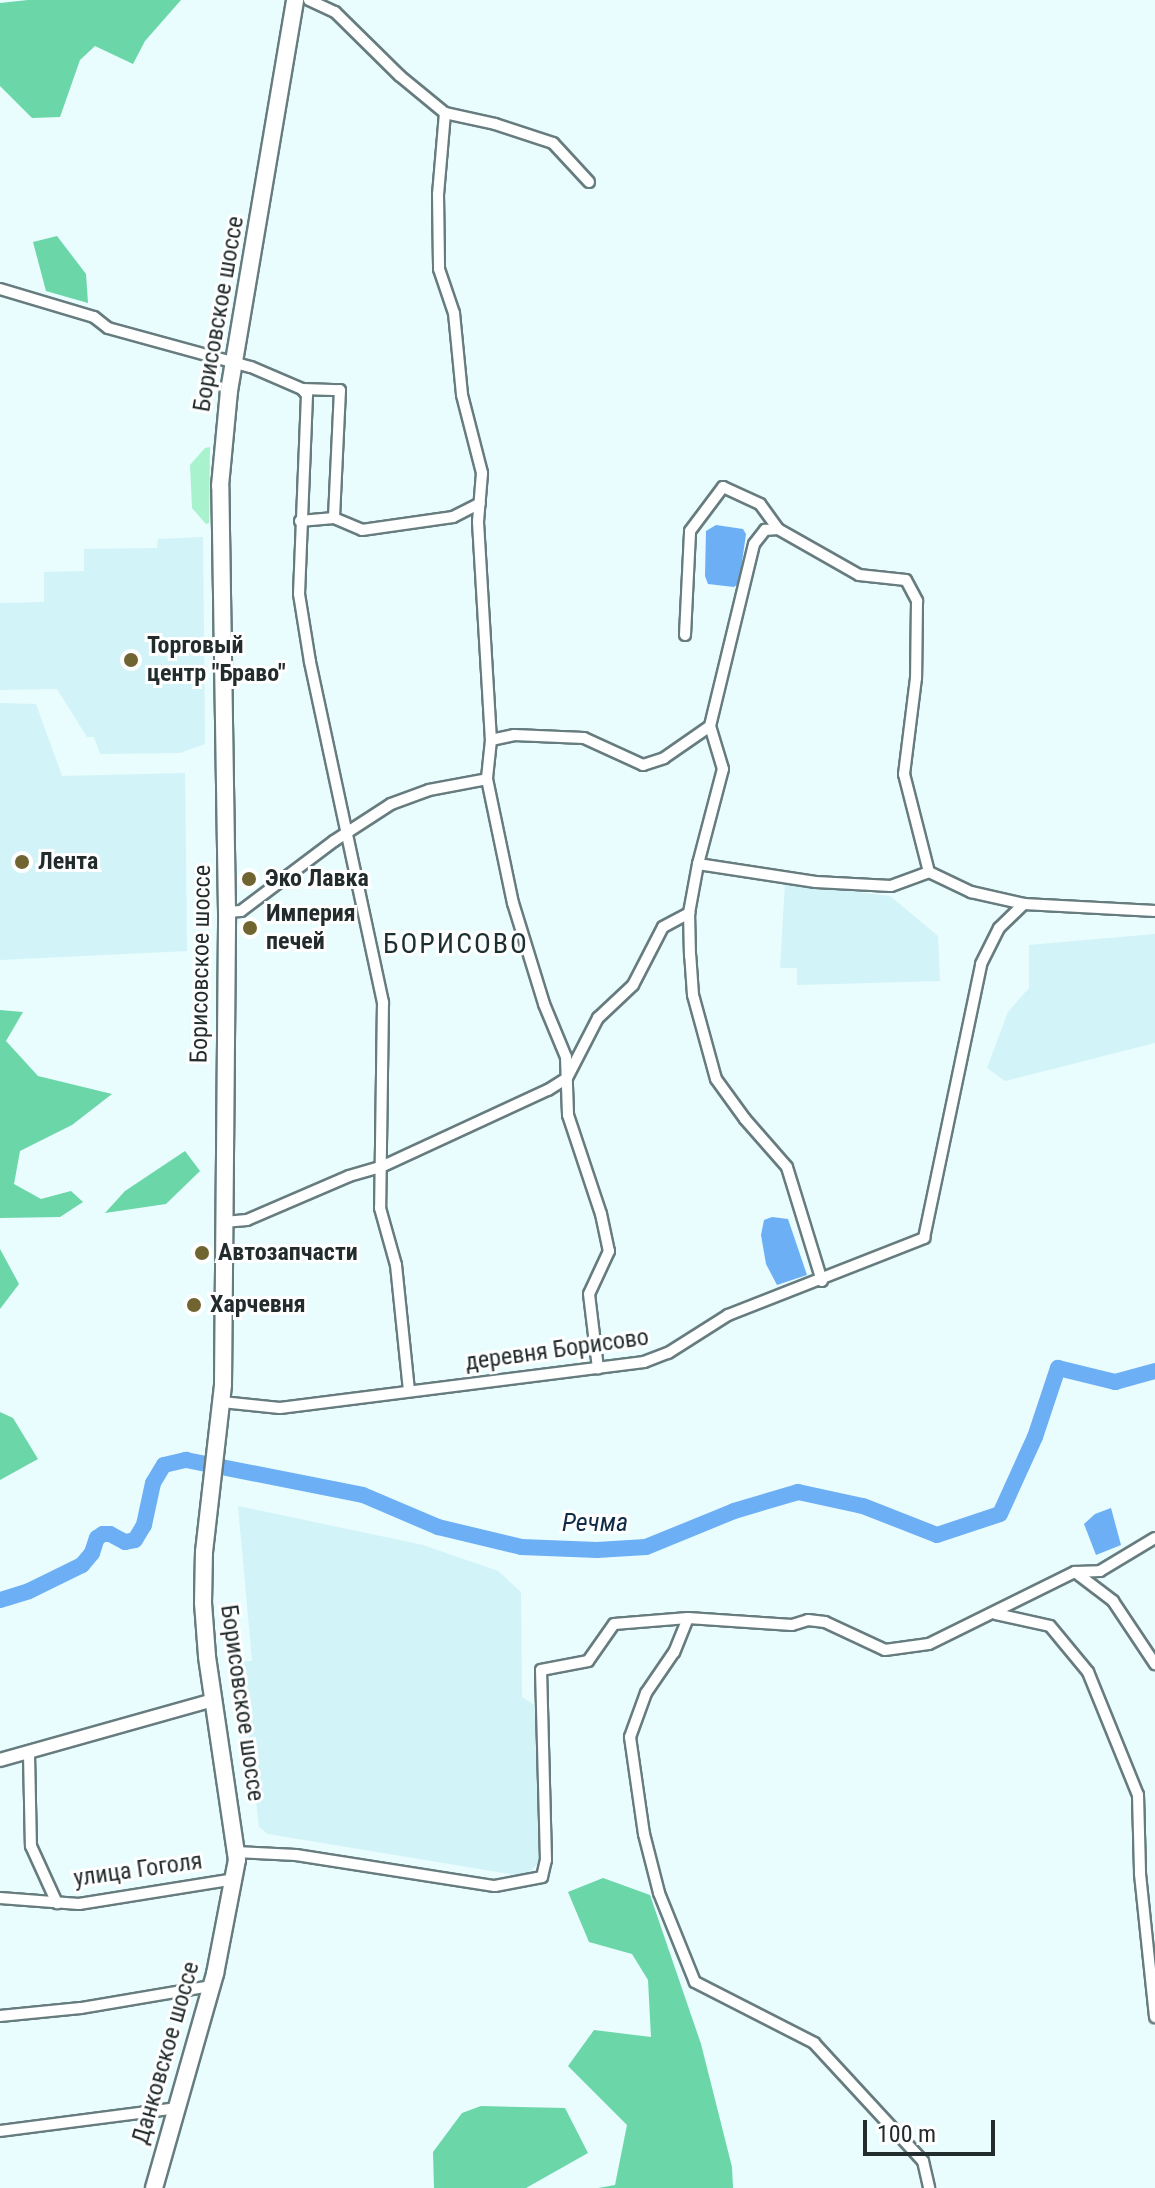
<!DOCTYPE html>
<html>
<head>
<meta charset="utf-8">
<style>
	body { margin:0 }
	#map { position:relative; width:1155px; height:2188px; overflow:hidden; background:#e9fcfe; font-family:"Roboto Condensed",sans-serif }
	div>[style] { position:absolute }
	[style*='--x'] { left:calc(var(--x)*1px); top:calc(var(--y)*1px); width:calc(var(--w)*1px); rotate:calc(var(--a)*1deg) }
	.built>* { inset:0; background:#d2f3f7 }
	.green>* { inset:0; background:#a9f2ce }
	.forest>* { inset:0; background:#6bd6a7 }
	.water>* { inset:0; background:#6caff5 }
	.river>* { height:16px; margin:-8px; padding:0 8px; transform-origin:8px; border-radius:8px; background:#6caff5 }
	.roads { filter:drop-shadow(2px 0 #677c7f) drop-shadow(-2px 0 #677c7f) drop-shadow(0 2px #677c7f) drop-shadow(0 -2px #677c7f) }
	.minor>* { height:10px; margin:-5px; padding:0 5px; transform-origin:5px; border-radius:5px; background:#fff }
	.tertiary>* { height:12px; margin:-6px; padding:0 6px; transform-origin:6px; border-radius:6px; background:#fff }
	.primary>* { height:16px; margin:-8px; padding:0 8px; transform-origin:8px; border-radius:8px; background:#fff }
	.dots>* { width:22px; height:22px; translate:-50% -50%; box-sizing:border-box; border:4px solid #fff; border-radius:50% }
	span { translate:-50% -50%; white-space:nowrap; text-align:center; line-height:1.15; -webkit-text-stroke:6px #fff; paint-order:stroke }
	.street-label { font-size:24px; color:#232c2d }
	.poi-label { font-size:24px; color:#232c2d; font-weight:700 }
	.left { translate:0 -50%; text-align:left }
	.water-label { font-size:26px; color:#102c47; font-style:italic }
	.quarter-label { font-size:28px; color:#1c2f31; letter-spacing:2px }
	.scale { position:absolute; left:863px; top:2120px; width:132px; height:36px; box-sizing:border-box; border:4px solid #232c2d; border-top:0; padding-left:10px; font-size:24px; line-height:28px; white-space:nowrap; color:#232c2d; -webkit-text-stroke:6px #fff; paint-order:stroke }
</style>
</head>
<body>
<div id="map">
	<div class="built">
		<div style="clip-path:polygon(203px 537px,205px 744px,180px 753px,100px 754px,94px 737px,87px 737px,57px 689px,0 690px,0 603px,44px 602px,44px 572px,84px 571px,84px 549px,157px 548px,158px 539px)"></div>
		<div style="clip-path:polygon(0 703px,36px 704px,62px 776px,185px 773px,187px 951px,0 960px)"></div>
		<div style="clip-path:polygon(785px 883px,890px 896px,938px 936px,940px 981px,797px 985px,797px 968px,780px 968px)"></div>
		<div style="clip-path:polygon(1155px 934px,1155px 1043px,1005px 1081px,987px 1068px,1008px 1012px,1029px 988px,1029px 945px)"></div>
		<div style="clip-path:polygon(238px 1506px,423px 1545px,498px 1571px,521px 1592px,522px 1697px,539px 1708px,541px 1860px,528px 1873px,516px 1875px,268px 1834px,259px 1827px,240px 1661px,252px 1661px)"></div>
	</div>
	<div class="green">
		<div style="clip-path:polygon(210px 447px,209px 523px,206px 524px,192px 508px,190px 465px,205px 448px)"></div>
	</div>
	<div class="forest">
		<div style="clip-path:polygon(28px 0,181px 0,145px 41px,133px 64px,95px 46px,80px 60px,60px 117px,32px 118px,0 86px,0 3px)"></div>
		<div style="clip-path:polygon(57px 236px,86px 274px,88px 303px,46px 291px,33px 242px)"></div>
		<div style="clip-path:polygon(0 1010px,23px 1012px,6px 1041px,38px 1076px,112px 1094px,72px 1125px,20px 1151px,14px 1184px,41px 1199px,71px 1191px,83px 1202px,60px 1217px,0 1218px)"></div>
		<div style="clip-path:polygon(185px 1151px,200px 1171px,166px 1204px,105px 1213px,125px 1191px)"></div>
		<div style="clip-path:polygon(0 1249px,19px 1284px,0 1309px)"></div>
		<div style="clip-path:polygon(0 1412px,13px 1418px,38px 1459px,0 1480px)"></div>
		<div style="clip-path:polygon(603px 1878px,650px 1895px,701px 2044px,732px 2167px,733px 2188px,598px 2188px,615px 2185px,627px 2125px,568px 2066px,594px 2030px,651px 2037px,648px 1980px,632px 1954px,589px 1942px,568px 1892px)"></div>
		<div style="clip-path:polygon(481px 2106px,565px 2108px,588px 2153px,526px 2188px,434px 2188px,433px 2152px,462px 2113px)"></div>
	</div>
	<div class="water">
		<div style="clip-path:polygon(716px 525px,743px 529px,746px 534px,739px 583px,734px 587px,708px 584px,705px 576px,706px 531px)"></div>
		<div style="clip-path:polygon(772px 1217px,788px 1219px,807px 1275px,777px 1285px,766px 1264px,761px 1235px,764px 1220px)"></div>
		<div style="clip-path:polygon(1111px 1508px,1121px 1545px,1096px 1555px,1084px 1524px,1095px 1514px)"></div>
	</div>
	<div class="river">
		<div style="--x:0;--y:1600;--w:30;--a:-17"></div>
		<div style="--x:29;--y:1591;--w:59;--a:-26.1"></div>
		<div style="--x:82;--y:1565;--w:16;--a:-50"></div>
		<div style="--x:92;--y:1553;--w:16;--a:-72"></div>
		<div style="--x:97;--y:1538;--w:7;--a:-34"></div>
		<div style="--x:103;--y:1534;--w:7;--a:0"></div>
		<div style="--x:110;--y:1534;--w:17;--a:28"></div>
		<div style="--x:125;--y:1542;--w:10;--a:-11"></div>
		<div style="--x:135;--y:1540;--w:17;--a:-59"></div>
		<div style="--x:144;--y:1525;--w:43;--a:-77.9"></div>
		<div style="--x:153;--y:1483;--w:21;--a:-59"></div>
		<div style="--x:164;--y:1465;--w:23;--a:-13"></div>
		<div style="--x:186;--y:1460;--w:180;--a:11.2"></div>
		<div style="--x:363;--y:1495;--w:82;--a:23.1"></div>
		<div style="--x:438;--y:1527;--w:85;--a:13.5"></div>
		<div style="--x:521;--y:1547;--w:76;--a:2.3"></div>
		<div style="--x:597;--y:1550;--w:49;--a:-3.5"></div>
		<div style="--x:646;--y:1547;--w:95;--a:-22.2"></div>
		<div style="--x:734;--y:1511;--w:67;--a:-16.5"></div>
		<div style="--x:798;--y:1492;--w:66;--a:12.2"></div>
		<div style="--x:863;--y:1506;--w:79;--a:21.4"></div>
		<div style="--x:937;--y:1535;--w:66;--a:-18.4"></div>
		<div style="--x:1000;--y:1514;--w:85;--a:-65.6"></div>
		<div style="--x:1035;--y:1437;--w:73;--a:-71.6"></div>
		<div style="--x:1058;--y:1368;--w:59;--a:13.8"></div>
		<div style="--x:1115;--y:1382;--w:41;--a:-15.4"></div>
	</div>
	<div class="roads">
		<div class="minor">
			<div style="--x:309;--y:0;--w:29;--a:25"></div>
			<div style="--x:335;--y:12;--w:91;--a:44.6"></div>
			<div style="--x:400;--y:76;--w:58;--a:39.4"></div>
			<div style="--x:445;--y:113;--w:51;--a:12.4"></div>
			<div style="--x:495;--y:124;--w:61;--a:18.1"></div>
			<div style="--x:553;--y:143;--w:53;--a:47.3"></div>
			<div style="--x:445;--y:113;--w:81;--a:94.9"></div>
			<div style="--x:438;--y:194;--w:75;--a:89.2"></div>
			<div style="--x:439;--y:269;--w:46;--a:71.2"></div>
			<div style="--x:454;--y:313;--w:82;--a:84.4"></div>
			<div style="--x:462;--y:395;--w:81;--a:75.6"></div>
			<div style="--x:482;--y:473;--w:49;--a:94.7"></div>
			<div style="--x:478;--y:522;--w:218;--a:86.6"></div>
			<div style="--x:491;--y:740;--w:39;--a:96"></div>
			<div style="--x:487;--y:779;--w:127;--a:78.2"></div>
			<div style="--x:513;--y:903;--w:106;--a:72.9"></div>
			<div style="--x:544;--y:1004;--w:57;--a:67.5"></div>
			<div style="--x:566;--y:1057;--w:58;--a:88"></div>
			<div style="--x:568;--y:1115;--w:104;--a:71.6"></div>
			<div style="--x:601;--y:1214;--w:38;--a:78"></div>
			<div style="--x:609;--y:1251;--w:47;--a:114.9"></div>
			<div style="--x:589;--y:1294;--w:75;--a:83.1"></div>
			<div style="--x:0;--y:289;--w:98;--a:16.6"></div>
			<div style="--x:94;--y:317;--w:18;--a:38"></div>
			<div style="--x:108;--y:328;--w:148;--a:15.3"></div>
			<div style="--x:251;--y:367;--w:56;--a:23.3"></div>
			<div style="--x:302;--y:389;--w:8;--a:50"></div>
			<div style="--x:307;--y:395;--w:199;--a:92.3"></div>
			<div style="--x:299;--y:594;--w:69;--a:80.8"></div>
			<div style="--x:310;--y:662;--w:348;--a:77.9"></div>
			<div style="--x:383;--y:1002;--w:206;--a:90.8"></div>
			<div style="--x:380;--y:1208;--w:59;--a:74.3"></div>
			<div style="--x:396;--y:1265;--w:126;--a:84.1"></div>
			<div style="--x:302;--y:389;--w:38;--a:2"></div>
			<div style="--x:340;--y:390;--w:128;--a:92.7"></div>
			<div style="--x:300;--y:521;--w:34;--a:-5"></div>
			<div style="--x:334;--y:518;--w:30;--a:23"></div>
			<div style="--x:362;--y:530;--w:92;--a:-8.1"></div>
			<div style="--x:453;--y:517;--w:30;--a:-27"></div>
			<div style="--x:685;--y:635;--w:104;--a:-87.2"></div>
			<div style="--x:690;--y:531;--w:55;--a:-53.1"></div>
			<div style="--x:723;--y:487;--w:41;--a:24.7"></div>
			<div style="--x:760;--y:504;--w:31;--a:54"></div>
			<div style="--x:491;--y:740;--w:24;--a:-12"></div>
			<div style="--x:514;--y:735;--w:70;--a:2.5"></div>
			<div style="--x:584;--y:738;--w:65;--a:24.6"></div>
			<div style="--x:643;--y:765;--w:22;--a:-18"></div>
			<div style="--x:664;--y:758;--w:56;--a:-34.8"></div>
			<div style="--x:698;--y:864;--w:119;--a:8.7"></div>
			<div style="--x:816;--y:882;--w:75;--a:3.1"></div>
			<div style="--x:891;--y:886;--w:40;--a:-20.2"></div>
			<div style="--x:227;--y:912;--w:14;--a:-4"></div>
			<div style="--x:241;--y:911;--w:116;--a:-37"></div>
			<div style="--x:334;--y:841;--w:68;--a:-33"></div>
			<div style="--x:391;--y:804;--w:40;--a:-20.2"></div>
			<div style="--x:429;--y:790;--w:59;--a:-10.7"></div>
			<div style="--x:224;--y:1222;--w:23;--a:-5"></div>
			<div style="--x:247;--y:1220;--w:111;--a:-23.3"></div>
			<div style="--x:349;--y:1176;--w:33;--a:-16"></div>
			<div style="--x:381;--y:1167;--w:184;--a:-24.8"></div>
			<div style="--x:548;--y:1090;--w:22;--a:-32"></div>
			<div style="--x:567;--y:1078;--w:68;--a:-62.7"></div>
			<div style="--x:598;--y:1018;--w:48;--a:-43.3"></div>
			<div style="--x:633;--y:985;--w:65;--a:-62.7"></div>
			<div style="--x:663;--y:927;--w:30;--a:-28"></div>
			<div style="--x:822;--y:1281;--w:119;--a:-107.1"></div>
			<div style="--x:787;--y:1167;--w:64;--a:-131.2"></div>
			<div style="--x:745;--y:1119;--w:49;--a:-125.9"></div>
			<div style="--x:716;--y:1079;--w:87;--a:-105.3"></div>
			<div style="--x:693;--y:995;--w:39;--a:-94"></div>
			<div style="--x:690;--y:956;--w:43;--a:-91.3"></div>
			<div style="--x:689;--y:913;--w:50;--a:-79.6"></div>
			<div style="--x:698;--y:864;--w:98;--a:-75.3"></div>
			<div style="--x:723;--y:769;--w:45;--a:-106.8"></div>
			<div style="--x:710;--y:726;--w:187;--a:-76.4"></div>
			<div style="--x:754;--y:544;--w:18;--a:-52"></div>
			<div style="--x:765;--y:530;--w:13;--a:-4"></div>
			<div style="--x:778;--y:529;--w:93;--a:29.6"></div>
			<div style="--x:859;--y:575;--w:47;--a:6.1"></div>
			<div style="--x:906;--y:580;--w:24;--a:62"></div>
			<div style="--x:917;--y:601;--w:77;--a:90.7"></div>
			<div style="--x:916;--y:678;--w:97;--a:97.1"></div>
			<div style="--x:904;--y:774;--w:101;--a:75.7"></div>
			<div style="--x:929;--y:872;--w:47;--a:25.5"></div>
			<div style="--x:971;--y:892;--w:54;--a:12.8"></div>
			<div style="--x:222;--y:1402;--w:58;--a:5.9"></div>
			<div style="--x:280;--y:1408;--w:367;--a:-7.2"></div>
			<div style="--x:644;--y:1362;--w:26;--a:-21"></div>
			<div style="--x:668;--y:1353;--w:71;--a:-32.3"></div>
			<div style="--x:728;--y:1315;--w:211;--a:-21.4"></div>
			<div style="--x:924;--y:1238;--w:280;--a:-78.2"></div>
			<div style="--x:981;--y:964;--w:40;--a:-63.4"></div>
			<div style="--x:999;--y:928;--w:35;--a:-44"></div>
			<div style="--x:1024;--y:904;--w:131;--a:3.1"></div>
			<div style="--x:1075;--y:1572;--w:48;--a:37.3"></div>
			<div style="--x:1113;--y:1601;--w:76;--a:56.3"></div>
			<div style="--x:996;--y:1614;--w:55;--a:12.5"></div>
			<div style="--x:1050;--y:1626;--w:60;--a:50.4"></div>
			<div style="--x:1088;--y:1672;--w:133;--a:67.9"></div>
			<div style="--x:1138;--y:1795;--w:79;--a:88.5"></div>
			<div style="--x:1140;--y:1874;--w:144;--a:84"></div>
			<div style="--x:688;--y:1618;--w:37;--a:112"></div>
			<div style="--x:674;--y:1652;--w:50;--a:124.3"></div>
			<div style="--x:646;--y:1693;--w:47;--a:110"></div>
			<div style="--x:630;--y:1737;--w:98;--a:81.8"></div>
			<div style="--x:644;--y:1834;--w:61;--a:75.7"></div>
			<div style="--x:659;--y:1893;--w:96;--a:68"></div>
			<div style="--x:695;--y:1982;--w:134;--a:27.1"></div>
			<div style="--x:814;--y:2043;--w:161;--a:47.3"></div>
			<div style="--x:923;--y:2161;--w:28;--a:77"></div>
			<div style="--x:29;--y:1754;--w:92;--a:88.8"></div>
			<div style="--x:31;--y:1846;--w:63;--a:65.5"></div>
			<div style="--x:236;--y:1852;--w:60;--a:2.9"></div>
			<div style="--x:296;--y:1855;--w:201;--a:8.9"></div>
			<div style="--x:495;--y:1886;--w:48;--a:-10.8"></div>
			<div style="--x:542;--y:1877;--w:17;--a:-77"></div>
			<div style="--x:546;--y:1860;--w:190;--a:-91.5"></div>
			<div style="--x:541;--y:1670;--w:48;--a:-10.8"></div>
			<div style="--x:588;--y:1661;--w:45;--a:-54.9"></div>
			<div style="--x:614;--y:1624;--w:74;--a:-4.6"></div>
			<div style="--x:688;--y:1618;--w:104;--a:3.9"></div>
			<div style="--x:792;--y:1625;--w:17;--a:-17"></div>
			<div style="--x:808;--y:1620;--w:17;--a:7"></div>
			<div style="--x:825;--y:1622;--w:66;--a:25"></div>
			<div style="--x:885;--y:1650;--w:44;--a:-7.8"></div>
			<div style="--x:929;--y:1644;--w:163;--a:-26.3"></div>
			<div style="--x:1075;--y:1572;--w:25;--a:-2"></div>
			<div style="--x:1100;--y:1571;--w:64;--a:-31"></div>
			<div style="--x:0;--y:1898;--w:79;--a:4.3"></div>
			<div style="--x:79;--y:1904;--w:158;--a:-9.1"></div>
			<div style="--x:0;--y:2016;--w:81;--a:-5.6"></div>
			<div style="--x:81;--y:2008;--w:132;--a:-9.6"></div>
			<div style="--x:0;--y:2131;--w:178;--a:-7.4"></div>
		</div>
		<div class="tertiary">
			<div style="--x:0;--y:1760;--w:222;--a:-15.7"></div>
		</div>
		<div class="primary">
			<div style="--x:154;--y:2188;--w:223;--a:-74.1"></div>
			<div style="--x:215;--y:1974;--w:116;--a:-79.1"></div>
			<div style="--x:237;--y:1860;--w:206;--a:-98.4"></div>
			<div style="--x:207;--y:1656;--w:53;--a:-94.3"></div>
			<div style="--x:203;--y:1603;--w:51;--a:-88.9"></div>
			<div style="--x:204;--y:1552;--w:169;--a:-83.5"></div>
			<div style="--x:223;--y:1384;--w:472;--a:-89.5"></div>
			<div style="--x:227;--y:912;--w:426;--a:-90.9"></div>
			<div style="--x:220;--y:486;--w:95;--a:-84.6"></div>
			<div style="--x:229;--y:391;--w:397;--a:-80.4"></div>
		</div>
	</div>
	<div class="dots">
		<div style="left:131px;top:660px;background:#706431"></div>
		<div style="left:22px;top:862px;background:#706431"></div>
		<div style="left:249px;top:879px;background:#706431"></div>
		<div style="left:250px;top:928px;background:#706431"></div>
		<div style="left:202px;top:1253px;background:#706431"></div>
		<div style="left:194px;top:1305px;background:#706431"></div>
	</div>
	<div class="street-label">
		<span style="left:219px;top:314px;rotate:-80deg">Борисовское шоссе</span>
		<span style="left:201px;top:964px;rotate:-89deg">Борисовское шоссе</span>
		<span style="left:557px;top:1350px;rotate:-8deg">деревня Борисово</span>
		<span style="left:242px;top:1703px;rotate:82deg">Борисовское шоссе</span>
		<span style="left:138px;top:1870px;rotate:-8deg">улица Гоголя</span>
		<span style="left:166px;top:2053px;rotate:-74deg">Данковское шоссе</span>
	</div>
	<div class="poi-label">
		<span class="left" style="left:147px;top:660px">Торговый<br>центр "Браво"</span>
		<span class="left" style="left:38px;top:862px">Лента</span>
		<span class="left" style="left:265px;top:879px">Эко Лавка</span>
		<span class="left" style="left:266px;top:928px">Империя<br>печей</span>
		<span class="left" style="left:218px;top:1253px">Автозапчасти</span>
		<span class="left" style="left:210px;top:1305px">Харчевня</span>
	</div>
	<div class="water-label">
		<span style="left:595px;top:1523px">Речма</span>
	</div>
	<div class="quarter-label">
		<span style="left:456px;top:944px">БОРИСОВО</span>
	</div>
	<div class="scale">100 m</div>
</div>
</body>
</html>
